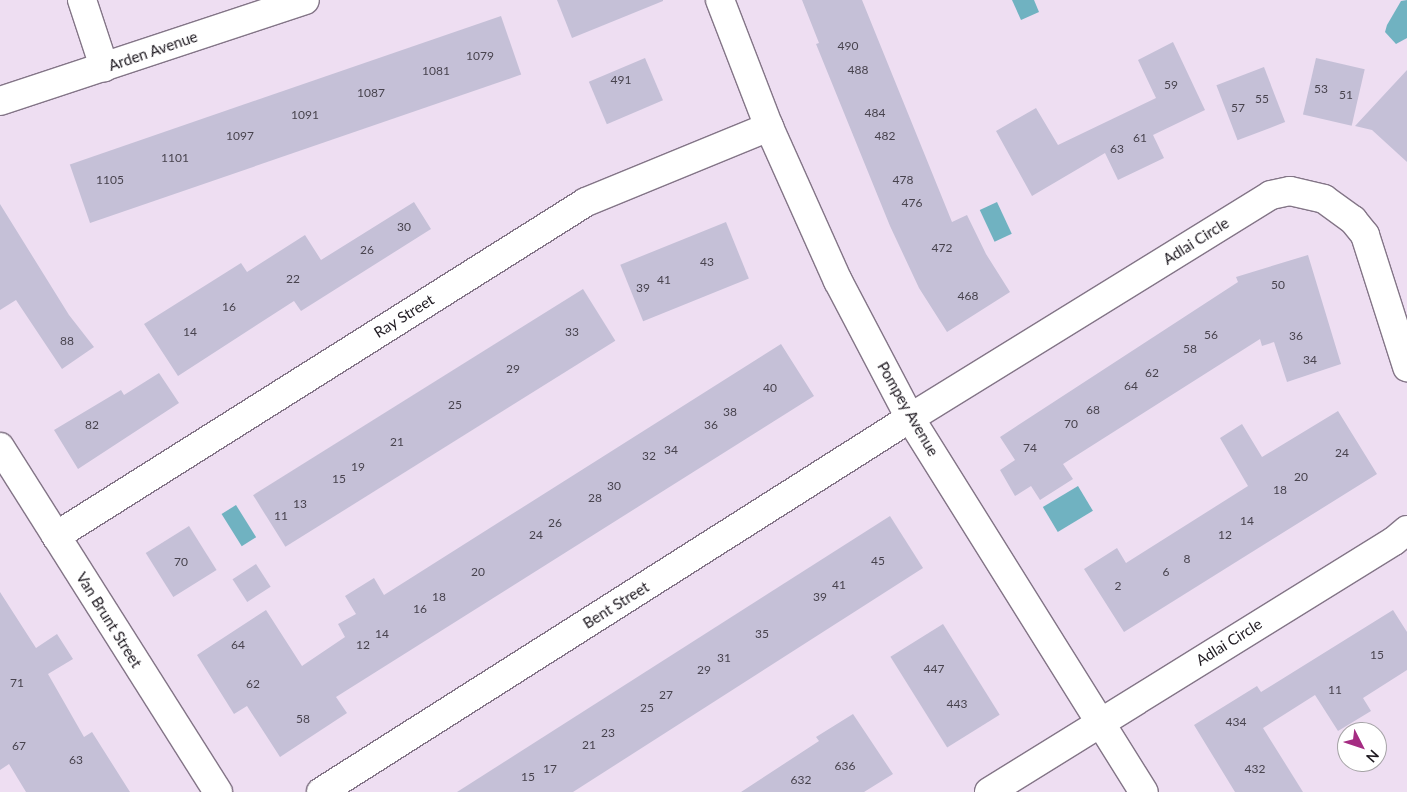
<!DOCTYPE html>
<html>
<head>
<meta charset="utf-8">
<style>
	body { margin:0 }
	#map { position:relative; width:1407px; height:792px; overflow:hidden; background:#eedef2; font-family:Lato,sans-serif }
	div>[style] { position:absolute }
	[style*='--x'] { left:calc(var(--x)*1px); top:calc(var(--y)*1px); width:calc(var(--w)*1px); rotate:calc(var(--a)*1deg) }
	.water>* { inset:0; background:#70b2c1; transform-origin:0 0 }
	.building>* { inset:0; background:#c5c0d7; transform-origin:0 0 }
	.roads { filter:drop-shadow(1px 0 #837587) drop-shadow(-1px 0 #837587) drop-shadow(0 1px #837587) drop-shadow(0 -1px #837587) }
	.street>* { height:28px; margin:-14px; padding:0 14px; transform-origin:14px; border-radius:14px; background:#fff }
	.secondary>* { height:28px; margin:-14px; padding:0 14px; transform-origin:14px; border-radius:14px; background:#fff }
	span { translate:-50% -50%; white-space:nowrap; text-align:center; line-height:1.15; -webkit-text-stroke:4px #fff; paint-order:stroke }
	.number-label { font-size:12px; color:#48434e }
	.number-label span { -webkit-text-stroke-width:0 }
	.street-label { font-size:15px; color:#1e1920 }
	.north { position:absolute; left:1337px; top:722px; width:50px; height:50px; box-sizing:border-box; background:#fff; border:1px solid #a5a3a6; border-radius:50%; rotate:131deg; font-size:14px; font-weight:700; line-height:20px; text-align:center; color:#1e1920 }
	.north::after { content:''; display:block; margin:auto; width:18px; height:22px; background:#a52c82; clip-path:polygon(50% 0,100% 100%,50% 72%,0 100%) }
</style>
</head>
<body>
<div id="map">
	<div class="water">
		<div style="clip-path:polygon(1012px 0,1034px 0,1039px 12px,1021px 20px)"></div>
		<div style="clip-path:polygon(1407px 0,1407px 38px,1396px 44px,1385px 32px,1387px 25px,1401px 1px)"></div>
		<div style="left:997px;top:202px;width:35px;height:19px;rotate:65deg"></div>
		<div style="left:1078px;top:486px;width:29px;height:41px;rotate:59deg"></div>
		<div style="left:236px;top:505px;width:38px;height:17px;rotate:58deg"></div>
	</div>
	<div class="building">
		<div style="clip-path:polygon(557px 0,663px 0,663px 1px,572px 38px)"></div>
		<div style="clip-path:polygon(802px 0,862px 0,952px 222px,967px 215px,986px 254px,1010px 292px,947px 332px,919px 288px,890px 226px,816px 44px,819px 43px)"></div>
		<div style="left:501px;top:16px;width:62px;height:456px;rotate:71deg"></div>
		<div style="clip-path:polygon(1173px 42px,1205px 110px,1153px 135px,1164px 158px,1118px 180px,1105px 153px,1032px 196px,996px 131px,1036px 108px,1058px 145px,1156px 98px,1138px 60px)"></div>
		<div style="left:645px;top:58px;width:46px;height:61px;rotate:67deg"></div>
		<div style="left:1316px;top:58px;width:50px;height:58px;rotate:13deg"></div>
		<div style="left:1264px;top:67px;width:59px;height:51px;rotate:69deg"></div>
		<div style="clip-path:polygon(1407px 70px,1407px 162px,1372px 130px,1355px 126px)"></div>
		<div style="clip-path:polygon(414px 202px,431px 229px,301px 311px,294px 301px,178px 376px,144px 324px,241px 263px,247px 272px,305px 235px,321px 260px)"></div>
		<div style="clip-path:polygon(0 204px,69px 315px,94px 347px,62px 369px,16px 300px,0 310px)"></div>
		<div style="left:726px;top:222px;width:61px;height:114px;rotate:68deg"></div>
		<div style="clip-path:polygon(1308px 255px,1341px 364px,1287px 382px,1274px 342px,1262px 346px,1260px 339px,1063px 464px,1073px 479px,1040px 500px,1031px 486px,1015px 496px,1000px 470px,1015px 460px,1000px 437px,1238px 282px,1236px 277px)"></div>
		<div style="left:583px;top:289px;width:61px;height:389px;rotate:58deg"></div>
		<div style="clip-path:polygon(781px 344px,814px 396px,336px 697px,347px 713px,280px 757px,247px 706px,234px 714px,197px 655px,266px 610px,302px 666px,345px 637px,338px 624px,356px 614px,345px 596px,374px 578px,384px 595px)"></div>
		<div style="clip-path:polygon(159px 373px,179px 403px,78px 469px,54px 430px,121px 390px,124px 395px)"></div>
		<div style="clip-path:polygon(1338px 411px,1377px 474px,1124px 632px,1084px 569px,1117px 548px,1126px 563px,1248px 486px,1220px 438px,1242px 424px,1262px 457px)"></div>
		<div style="clip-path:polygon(890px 516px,923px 568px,573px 792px,457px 792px)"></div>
		<div style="left:189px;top:526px;width:52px;height:51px;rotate:58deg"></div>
		<div style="left:256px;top:564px;width:27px;height:28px;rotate:57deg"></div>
		<div style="clip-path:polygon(0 592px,36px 648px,57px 634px,73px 659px,48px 674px,84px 737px,92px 732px,130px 792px,26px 792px,9px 764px,0 770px)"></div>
		<div style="clip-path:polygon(1393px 610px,1407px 632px,1407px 670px,1363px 698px,1371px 711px,1338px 731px,1315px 695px,1263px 728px,1303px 792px,1235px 792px,1194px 725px,1257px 686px,1261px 692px)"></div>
		<div style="left:943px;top:624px;width:107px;height:62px;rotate:58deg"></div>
		<div style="clip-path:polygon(853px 714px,893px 774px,864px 792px,741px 792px,819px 741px,816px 737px)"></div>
	</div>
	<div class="roads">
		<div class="street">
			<div style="--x:82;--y:0;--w:71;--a:71.8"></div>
			<div style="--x:720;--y:0;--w:136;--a:68.9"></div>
			<div style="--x:769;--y:127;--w:169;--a:65.9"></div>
			<div style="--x:838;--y:281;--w:155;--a:62.3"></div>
			<div style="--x:910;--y:418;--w:441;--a:58"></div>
			<div style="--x:0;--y:447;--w:408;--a:57.7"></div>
			<div style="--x:56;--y:536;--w:626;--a:-32.22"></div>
			<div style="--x:586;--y:202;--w:198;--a:-22.3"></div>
			<div style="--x:321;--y:792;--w:698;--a:-32.41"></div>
			<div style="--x:910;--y:418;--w:424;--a:-31.7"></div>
			<div style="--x:1271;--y:195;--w:19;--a:-12"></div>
			<div style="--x:1290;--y:191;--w:35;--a:13"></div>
			<div style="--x:1324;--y:199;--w:36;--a:36"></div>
			<div style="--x:1353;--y:220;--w:19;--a:51"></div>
			<div style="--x:1365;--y:235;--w:139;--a:72.3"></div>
			<div style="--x:989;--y:792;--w:476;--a:-31.8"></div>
			<div style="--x:1394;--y:541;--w:17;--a:-40"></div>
		</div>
		<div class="secondary">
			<div style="--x:0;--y:101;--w:321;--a:-18.3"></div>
		</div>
	</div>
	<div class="number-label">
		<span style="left:848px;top:46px">490</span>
		<span style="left:480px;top:56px">1079</span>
		<span style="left:858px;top:70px">488</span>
		<span style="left:436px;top:71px">1081</span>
		<span style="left:621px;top:80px">491</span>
		<span style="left:1171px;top:85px">59</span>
		<span style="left:1321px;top:89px">53</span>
		<span style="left:371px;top:93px">1087</span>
		<span style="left:1346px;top:95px">51</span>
		<span style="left:1262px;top:99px">55</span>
		<span style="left:1238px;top:108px">57</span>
		<span style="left:875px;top:113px">484</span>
		<span style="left:305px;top:115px">1091</span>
		<span style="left:240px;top:136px">1097</span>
		<span style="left:885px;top:136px">482</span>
		<span style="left:1140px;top:138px">61</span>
		<span style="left:1117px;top:149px">63</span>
		<span style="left:175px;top:158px">1101</span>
		<span style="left:110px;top:180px">1105</span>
		<span style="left:903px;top:180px">478</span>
		<span style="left:912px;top:203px">476</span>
		<span style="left:404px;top:227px">30</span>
		<span style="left:942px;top:248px">472</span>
		<span style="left:367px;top:250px">26</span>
		<span style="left:707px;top:262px">43</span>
		<span style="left:293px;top:279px">22</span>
		<span style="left:664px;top:280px">41</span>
		<span style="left:1278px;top:285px">50</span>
		<span style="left:643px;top:288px">39</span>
		<span style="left:968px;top:296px">468</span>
		<span style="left:229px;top:307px">16</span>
		<span style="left:190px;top:332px">14</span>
		<span style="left:572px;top:332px">33</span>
		<span style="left:1211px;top:335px">56</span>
		<span style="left:1296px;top:336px">36</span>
		<span style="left:67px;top:341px">88</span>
		<span style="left:1190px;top:349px">58</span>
		<span style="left:1310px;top:360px">34</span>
		<span style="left:513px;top:369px">29</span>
		<span style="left:1152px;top:373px">62</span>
		<span style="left:1131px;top:386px">64</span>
		<span style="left:770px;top:388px">40</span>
		<span style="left:455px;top:405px">25</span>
		<span style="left:1093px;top:410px">68</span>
		<span style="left:730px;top:412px">38</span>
		<span style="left:1071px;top:424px">70</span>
		<span style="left:92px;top:425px">82</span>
		<span style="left:711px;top:425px">36</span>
		<span style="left:397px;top:442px">21</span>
		<span style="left:1030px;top:448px">74</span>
		<span style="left:671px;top:450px">34</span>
		<span style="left:1342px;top:453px">24</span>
		<span style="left:649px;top:456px">32</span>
		<span style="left:358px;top:467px">19</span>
		<span style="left:1301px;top:477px">20</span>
		<span style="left:339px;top:479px">15</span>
		<span style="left:614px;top:486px">30</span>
		<span style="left:1280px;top:490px">18</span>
		<span style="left:595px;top:498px">28</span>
		<span style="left:300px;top:504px">13</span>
		<span style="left:281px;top:516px">11</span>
		<span style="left:1247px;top:521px">14</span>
		<span style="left:555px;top:523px">26</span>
		<span style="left:536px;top:535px">24</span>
		<span style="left:1225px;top:535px">12</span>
		<span style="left:1187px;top:559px">8</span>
		<span style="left:878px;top:561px">45</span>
		<span style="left:181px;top:562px">70</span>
		<span style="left:478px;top:572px">20</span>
		<span style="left:1166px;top:572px">6</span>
		<span style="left:839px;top:585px">41</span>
		<span style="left:1118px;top:586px">2</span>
		<span style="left:439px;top:597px">18</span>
		<span style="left:820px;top:597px">39</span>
		<span style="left:420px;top:609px">16</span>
		<span style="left:382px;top:634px">14</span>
		<span style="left:762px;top:634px">35</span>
		<span style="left:238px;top:645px">64</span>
		<span style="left:363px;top:645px">12</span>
		<span style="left:1377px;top:655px">15</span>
		<span style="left:724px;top:658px">31</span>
		<span style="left:934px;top:669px">447</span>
		<span style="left:704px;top:670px">29</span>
		<span style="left:17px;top:683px">71</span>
		<span style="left:253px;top:684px">62</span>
		<span style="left:1335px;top:690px">11</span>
		<span style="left:666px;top:695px">27</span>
		<span style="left:957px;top:704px">443</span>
		<span style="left:647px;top:708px">25</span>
		<span style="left:303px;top:719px">58</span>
		<span style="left:1236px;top:722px">434</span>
		<span style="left:608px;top:733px">23</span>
		<span style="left:589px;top:745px">21</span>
		<span style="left:19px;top:746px">67</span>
		<span style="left:76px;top:760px">63</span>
		<span style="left:845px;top:766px">636</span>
		<span style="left:550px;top:769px">17</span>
		<span style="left:1255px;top:769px">432</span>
		<span style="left:528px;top:777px">15</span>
		<span style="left:801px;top:780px">632</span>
	</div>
	<div class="street-label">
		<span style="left:153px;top:51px;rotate:-19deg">Arden Avenue</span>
		<span style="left:1196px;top:241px;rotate:-32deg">Adlai Circle</span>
		<span style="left:404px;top:316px;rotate:-32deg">Ray Street</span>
		<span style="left:908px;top:409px;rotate:60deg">Pompey Avenue</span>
		<span style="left:616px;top:605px;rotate:-32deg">Bent Street</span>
		<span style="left:109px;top:620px;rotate:58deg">Van Brunt Street</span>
		<span style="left:1229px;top:642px;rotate:-32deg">Adlai Circle</span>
	</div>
	<div class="north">N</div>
</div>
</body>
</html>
